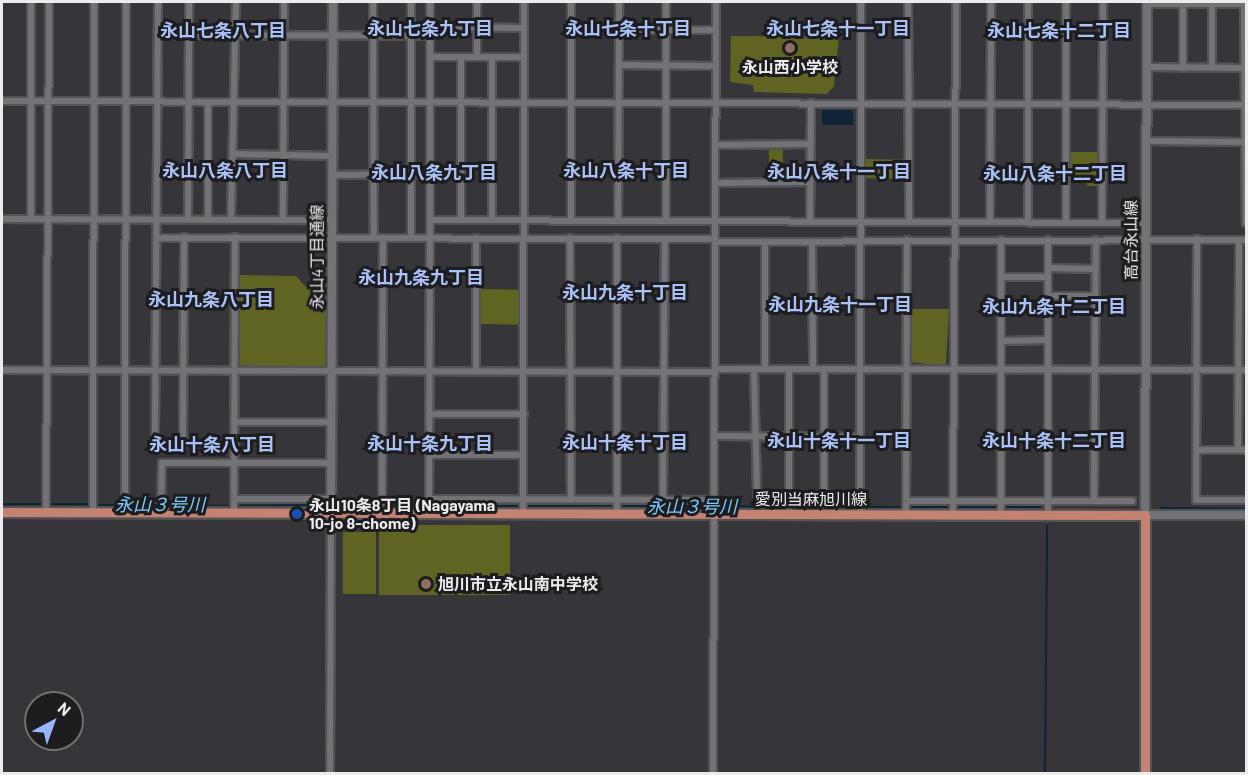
<!DOCTYPE html>
<html>
<head>
<meta charset="utf-8">
<style>
	body { margin:0 }
	#map { position:relative; width:1248px; height:775px; overflow:hidden; background:#363539; font-family:Barlow,"Noto Sans JP",sans-serif }
	div>[style] { position:absolute }
	[style*='--x'] { left:calc(var(--x)*1px); top:calc(var(--y)*1px); width:calc(var(--w)*1px); rotate:calc(var(--a)*1deg) }
	.green>* { inset:0; background:#5f6423; transform-origin:0 0 }
	.water>* { inset:0; background:#0d2534; transform-origin:0 0 }
	.stream>* { height:1.5px; margin:-0.75px; padding:0 0.75px; transform-origin:0.75px; border-radius:0.75px; background:#0d2534 }
	.roads { filter:drop-shadow(2px 0 #535356) drop-shadow(-2px 0 #535356) drop-shadow(0 2px #535356) drop-shadow(0 -2px #535356) }
	.street>* { height:6px; margin:-3px; padding:0 3px; transform-origin:3px; border-radius:3px; background:#737276 }
	.secondary>* { height:8px; margin:-4px; padding:0 4px; transform-origin:4px; border-radius:4px; background:#737276 }
	.primary>* { height:9px; margin:-4.5px; padding:0 4.5px; transform-origin:4.5px; border-radius:4.5px; background:#c48372 }
	.dots>* { width:16px; height:16px; translate:-50% -50%; box-sizing:border-box; border:3px solid #1d1d1f; border-radius:50% }
	span { translate:-50% -50%; white-space:nowrap; text-align:center; line-height:1.15; -webkit-text-stroke:6px #1d1d1f; paint-order:stroke }
	.poi-label { font-size:16px; color:#ecebee; font-weight:700 }
	.left { translate:0 -50%; text-align:left }
	.street-label { font-size:16px; color:#ecebee }
	.neighbourhood-label { font-size:18px; color:#a9c1f6; font-weight:700 }
	.water-label { font-size:18px; color:#7acbfc; font-style:italic }
	.frame { position:absolute; inset:0; border:3px solid #ecebee; pointer-events:none }
	.north { position:absolute; left:24px; top:691px; width:60px; height:60px; box-sizing:border-box; background:#1d1d1f; border:2px solid #706f72; border-radius:50%; rotate:41deg; font-size:16px; font-weight:700; line-height:24px; text-align:center; color:#ecebee }
	.north::after { content:''; display:block; margin:auto; width:21px; height:27px; background:#97b6fd; clip-path:polygon(50% 0,100% 100%,50% 72%,0 100%) }
</style>
</head>
<body>
<div id="map">
	<div class="green">
		<div style="clip-path:polygon(731px 36px,839px 37px,834px 86px,827px 94px,754px 92px,753px 85px,730px 82px)"></div>
		<div style="left:769px;top:148px;width:14px;height:31px"></div>
		<div style="clip-path:polygon(1070px 152px,1099px 152px,1099px 186px,1087px 186px,1086px 177px,1070px 177px)"></div>
		<div style="left:865px;top:159px;width:41px;height:19px;rotate:1deg"></div>
		<div style="clip-path:polygon(235px 275px,296px 276px,306px 287px,332px 286px,332px 371px,234px 371px)"></div>
		<div style="left:480px;top:289px;width:39px;height:35px;rotate:1deg"></div>
		<div style="clip-path:polygon(910px 309px,949px 309px,946px 366px,910px 362px)"></div>
		<div style="left:379px;top:525px;width:131px;height:70px"></div>
		<div style="left:376px;top:532px;width:62px;height:33px;rotate:90deg"></div>
	</div>
	<div class="water">
		<div style="left:822px;top:110px;width:31px;height:15px"></div>
	</div>
	<div class="stream">
		<div style="--x:2;--y:504;--w:41;--a:0"></div>
		<div style="--x:47;--y:504;--w:44;--a:0"></div>
		<div style="--x:95;--y:505;--w:29;--a:0"></div>
		<div style="--x:128;--y:505;--w:32;--a:0"></div>
		<div style="--x:164;--y:505;--w:68;--a:0.8"></div>
		<div style="--x:343;--y:505;--w:35;--a:2"></div>
		<div style="--x:1066;--y:505;--w:64;--a:-0.9"></div>
		<div style="--x:236;--y:506;--w:83;--a:-0.7"></div>
		<div style="--x:383;--y:506;--w:43;--a:0"></div>
		<div style="--x:431;--y:506;--w:88;--a:0"></div>
		<div style="--x:524;--y:506;--w:91;--a:-0.6"></div>
		<div style="--x:620;--y:506;--w:91;--a:0"></div>
		<div style="--x:716;--y:506;--w:70;--a:0.8"></div>
		<div style="--x:791;--y:507;--w:67;--a:0"></div>
		<div style="--x:863;--y:507;--w:40;--a:0"></div>
		<div style="--x:908;--y:507;--w:43;--a:0"></div>
		<div style="--x:956;--y:507;--w:43;--a:0"></div>
		<div style="--x:1004;--y:507;--w:36;--a:0"></div>
		<div style="--x:1161;--y:508;--w:85;--a:0.7"></div>
		<div style="--x:1045;--y:774;--w:248;--a:-89.5"></div>
	</div>
	<div class="roads">
		<div class="street">
			<div style="--x:158;--y:2;--w:448;--a:90.4"></div>
			<div style="--x:155;--y:450;--w:29;--a:-12"></div>
			<div style="--x:183;--y:444;--w:207;--a:-89.7"></div>
			<div style="--x:373;--y:2;--w:236;--a:89.8"></div>
			<div style="--x:411;--y:2;--w:236;--a:90"></div>
			<div style="--x:666;--y:2;--w:218;--a:90"></div>
			<div style="--x:908;--y:2;--w:219;--a:89.7"></div>
			<div style="--x:1244;--y:2;--w:221;--a:89.5"></div>
			<div style="--x:1146;--y:4;--w:99;--a:0"></div>
			<div style="--x:1183;--y:4;--w:64;--a:90"></div>
			<div style="--x:430;--y:27;--w:94;--a:0.6"></div>
			<div style="--x:619;--y:30;--w:97;--a:0"></div>
			<div style="--x:189;--y:35;--w:241;--a:0.2"></div>
			<div style="--x:430;--y:57;--w:94;--a:0"></div>
			<div style="--x:477;--y:57;--w:55;--a:-90"></div>
			<div style="--x:492;--y:57;--w:163;--a:90"></div>
			<div style="--x:619;--y:65;--w:97;--a:0.6"></div>
			<div style="--x:1147;--y:67;--w:97;--a:0.6"></div>
			<div style="--x:1212;--y:68;--w:63;--a:-90"></div>
			<div style="--x:2;--y:101;--w:1244;--a:0.18"></div>
			<div style="--x:1146;--y:141;--w:97;--a:0.6"></div>
			<div style="--x:715;--y:145;--w:95;--a:-0.6"></div>
			<div style="--x:235;--y:154;--w:98;--a:1.2"></div>
			<div style="--x:333;--y:175;--w:97;--a:-0.6"></div>
			<div style="--x:715;--y:183;--w:95;--a:-0.6"></div>
			<div style="--x:2;--y:219;--w:330;--a:0.2"></div>
			<div style="--x:31;--y:219;--w:217;--a:-90"></div>
			<div style="--x:188;--y:219;--w:217;--a:-89.7"></div>
			<div style="--x:208;--y:219;--w:117;--a:-90"></div>
			<div style="--x:231;--y:219;--w:217;--a:-88.7"></div>
			<div style="--x:461;--y:219;--w:162;--a:-90"></div>
			<div style="--x:283;--y:220;--w:218;--a:-89.7"></div>
			<div style="--x:430;--y:220;--w:218;--a:-90"></div>
			<div style="--x:571;--y:221;--w:219;--a:-90"></div>
			<div style="--x:618;--y:221;--w:219;--a:-89.7"></div>
			<div style="--x:810;--y:221;--w:118;--a:-89.5"></div>
			<div style="--x:990;--y:222;--w:220;--a:-89.7"></div>
			<div style="--x:1028;--y:222;--w:220;--a:-90"></div>
			<div style="--x:1066;--y:222;--w:220;--a:-90"></div>
			<div style="--x:1102;--y:222;--w:220;--a:-89.7"></div>
			<div style="--x:157;--y:238;--w:558;--a:0.1"></div>
			<div style="--x:570;--y:238;--w:261;--a:89.8"></div>
			<div style="--x:617;--y:238;--w:276;--a:90"></div>
			<div style="--x:1197;--y:239;--w:261;--a:90.2"></div>
			<div style="--x:1196;--y:500;--w:50;--a:0"></div>
			<div style="--x:1048;--y:240;--w:274;--a:90"></div>
			<div style="--x:715;--y:242;--w:531;--a:-0.22"></div>
			<div style="--x:812;--y:242;--w:127;--a:89.5"></div>
			<div style="--x:1048;--y:268;--w:47;--a:1.2"></div>
			<div style="--x:1001;--y:277;--w:47;--a:0"></div>
			<div style="--x:1048;--y:296;--w:47;--a:0"></div>
			<div style="--x:1001;--y:305;--w:47;--a:0"></div>
			<div style="--x:1001;--y:341;--w:47;--a:-1.2"></div>
			<div style="--x:765;--y:368;--w:126;--a:-90"></div>
			<div style="--x:715;--y:369;--w:531;--a:0.11"></div>
			<div style="--x:754;--y:369;--w:127;--a:88.6"></div>
			<div style="--x:789;--y:369;--w:145;--a:90"></div>
			<div style="--x:824;--y:369;--w:128;--a:90"></div>
			<div style="--x:2;--y:370;--w:713;--a:0.16"></div>
			<div style="--x:476;--y:371;--w:133;--a:-90"></div>
			<div style="--x:429;--y:414;--w:95;--a:0"></div>
			<div style="--x:234;--y:422;--w:98;--a:0"></div>
			<div style="--x:715;--y:436;--w:144;--a:0.4"></div>
			<div style="--x:1197;--y:450;--w:49;--a:0"></div>
			<div style="--x:1238;--y:450;--w:210;--a:-89.7"></div>
			<div style="--x:429;--y:455;--w:94;--a:0"></div>
			<div style="--x:234;--y:499;--w:97;--a:0"></div>
			<div style="--x:429;--y:499;--w:285;--a:0.2"></div>
			<div style="--x:663;--y:500;--w:261;--a:-89.6"></div>
			<div style="--x:906;--y:501;--w:226;--a:0"></div>
			<div style="--x:1094;--y:501;--w:261;--a:-89.6"></div>
			<div style="--x:234;--y:512;--w:275;--a:-89.8"></div>
			<div style="--x:46;--y:513;--w:511;--a:-89.66"></div>
			<div style="--x:93;--y:513;--w:511;--a:-89.89"></div>
			<div style="--x:125;--y:513;--w:511;--a:-89.89"></div>
			<div style="--x:161;--y:513;--w:50;--a:-88.9"></div>
			<div style="--x:162;--y:463;--w:169;--a:0"></div>
			<div style="--x:382;--y:513;--w:275;--a:-89.8"></div>
			<div style="--x:429;--y:514;--w:294;--a:-89.8"></div>
			<div style="--x:430;--y:220;--w:716;--a:0.24"></div>
			<div style="--x:523;--y:514;--w:512;--a:-89.89"></div>
			<div style="--x:860;--y:514;--w:512;--a:-89.89"></div>
			<div style="--x:906;--y:515;--w:275;--a:-89.8"></div>
			<div style="--x:953;--y:515;--w:513;--a:-89.66"></div>
			<div style="--x:1001;--y:515;--w:275;--a:-90"></div>
			<div style="--x:330;--y:774;--w:261;--a:-89.8"></div>
			<div style="--x:713;--y:774;--w:772;--a:-89.78"></div>
		</div>
		<div class="secondary">
			<div style="--x:1147;--y:2;--w:513;--a:90.22"></div>
			<div style="--x:1145;--y:515;--w:101;--a:0"></div>
			<div style="--x:331;--y:513;--w:511;--a:-89.78"></div>
		</div>
		<div class="primary">
			<div style="--x:2;--y:512;--w:1143;--a:0.15"></div>
			<div style="--x:1145;--y:515;--w:259;--a:90"></div>
		</div>
	</div>
	<div class="dots">
		<div style="left:790px;top:48px;background:#8d6e63"></div>
		<div style="left:297px;top:514px;background:#1a4fb4"></div>
		<div style="left:426px;top:584px;background:#8d6e63"></div>
	</div>
	<div class="poi-label">
		<span style="left:790px;top:67px">永山西小学校</span>
		<span class="left" style="left:309px;top:514px">永山10条8丁目 (Nagayama<br>10-jo 8-chome)</span>
		<span class="left" style="left:438px;top:584px">旭川市立永山南中学校</span>
	</div>
	<div class="street-label">
		<span style="left:1131px;top:240px;rotate:-90deg">高台永山線</span>
		<span style="left:317px;top:257px;rotate:-90deg">永山4丁目通線</span>
		<span style="left:811px;top:499px">愛別当麻旭川線</span>
	</div>
	<div class="neighbourhood-label">
		<span style="left:430px;top:28px">永山七条九丁目</span>
		<span style="left:628px;top:28px">永山七条十丁目</span>
		<span style="left:838px;top:28px">永山七条十一丁目</span>
		<span style="left:223px;top:30px">永山七条八丁目</span>
		<span style="left:1059px;top:30px">永山七条十二丁目</span>
		<span style="left:225px;top:170px">永山八条八丁目</span>
		<span style="left:626px;top:170px">永山八条十丁目</span>
		<span style="left:839px;top:171px">永山八条十一丁目</span>
		<span style="left:434px;top:172px">永山八条九丁目</span>
		<span style="left:1055px;top:173px">永山八条十二丁目</span>
		<span style="left:421px;top:277px">永山九条九丁目</span>
		<span style="left:625px;top:292px">永山九条十丁目</span>
		<span style="left:211px;top:299px">永山九条八丁目</span>
		<span style="left:840px;top:304px">永山九条十一丁目</span>
		<span style="left:1054px;top:306px">永山九条十二丁目</span>
		<span style="left:839px;top:440px">永山十条十一丁目</span>
		<span style="left:1054px;top:440px">永山十条十二丁目</span>
		<span style="left:625px;top:442px">永山十条十丁目</span>
		<span style="left:430px;top:443px">永山十条九丁目</span>
		<span style="left:212px;top:444px">永山十条八丁目</span>
	</div>
	<div class="water-label">
		<span style="left:160px;top:504px">永山３号川</span>
		<span style="left:692px;top:506px">永山３号川</span>
	</div>
	<div class="frame"></div>
	<div class="north">N</div>
</div>
</body>
</html>
